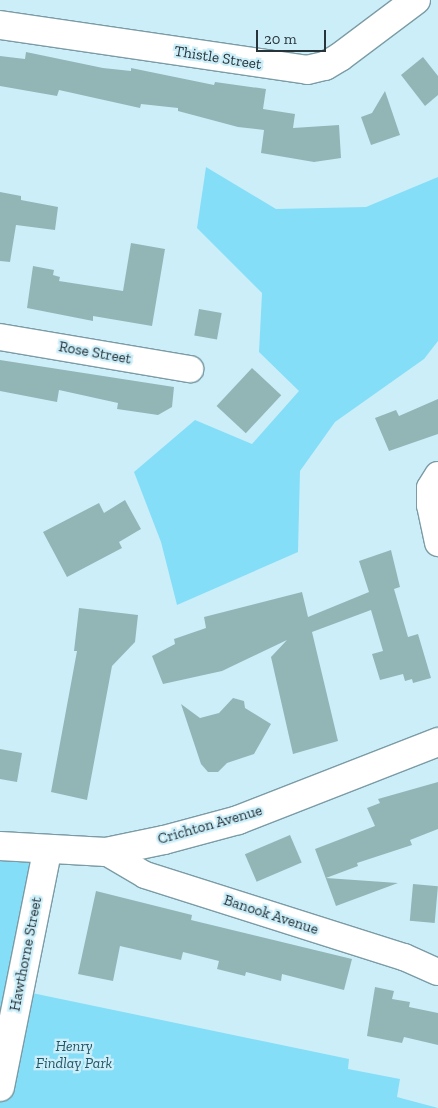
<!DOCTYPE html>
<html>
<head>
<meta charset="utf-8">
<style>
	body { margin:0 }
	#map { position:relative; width:438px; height:1108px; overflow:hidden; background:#cceef9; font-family:"Zilla Slab",serif }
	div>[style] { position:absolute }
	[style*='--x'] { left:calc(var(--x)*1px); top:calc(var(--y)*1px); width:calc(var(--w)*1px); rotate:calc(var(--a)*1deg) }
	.green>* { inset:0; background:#85def8 }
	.building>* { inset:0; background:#92b6b6; transform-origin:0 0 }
	.roads { filter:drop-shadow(1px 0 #7b9ba5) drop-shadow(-1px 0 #7b9ba5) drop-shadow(0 1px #7b9ba5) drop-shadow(0 -1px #7b9ba5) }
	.minor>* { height:26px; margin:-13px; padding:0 13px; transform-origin:13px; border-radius:13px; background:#fff }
	.tertiary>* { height:28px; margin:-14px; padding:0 14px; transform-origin:14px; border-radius:14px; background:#fff }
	span { translate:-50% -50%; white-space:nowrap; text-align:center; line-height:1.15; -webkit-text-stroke:4.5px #cceef9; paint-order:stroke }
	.street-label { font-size:15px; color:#273439 }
	.park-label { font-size:15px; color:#225767; font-style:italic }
	.scale { position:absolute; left:256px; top:30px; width:70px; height:22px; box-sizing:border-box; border:2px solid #273439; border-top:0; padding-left:6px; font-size:15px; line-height:18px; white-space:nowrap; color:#273439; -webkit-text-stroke:4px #cceef9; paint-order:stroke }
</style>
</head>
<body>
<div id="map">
	<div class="green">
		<div style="clip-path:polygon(206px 167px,276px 209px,366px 207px,438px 177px,438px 341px,424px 359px,335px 422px,300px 471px,298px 552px,177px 605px,161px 542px,134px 472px,195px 420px,252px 444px,299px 391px,259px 352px,262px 293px,197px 228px)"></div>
		<div style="clip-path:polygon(0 855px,60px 855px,32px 993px,349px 1059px,348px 1069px,400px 1079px,397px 1097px,438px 1108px,0 1108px)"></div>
	</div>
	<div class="building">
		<div style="clip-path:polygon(26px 52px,103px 68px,131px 71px,131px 68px,214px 85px,215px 82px,266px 89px,263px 109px,295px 114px,293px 128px,339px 125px,341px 158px,314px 162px,261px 153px,264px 130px,238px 127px,178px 111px,178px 108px,141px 104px,140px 108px,59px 90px,57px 96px,0 86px,0 56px,25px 59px)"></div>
		<div style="clip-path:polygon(423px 57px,438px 76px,438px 95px,425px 106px,401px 75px)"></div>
		<div style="clip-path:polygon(385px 91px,400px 135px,371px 145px,361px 117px,372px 113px)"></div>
		<div style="clip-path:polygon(0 192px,21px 196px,21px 200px,58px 207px,55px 230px,16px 225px,10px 262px,0 261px)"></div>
		<div style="clip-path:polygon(131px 243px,165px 249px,152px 326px,93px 316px,93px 321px,27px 308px,33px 266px,54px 270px,53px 275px,60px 277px,59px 281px,123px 291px)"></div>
		<div style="left:199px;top:309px;width:23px;height:27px;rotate:10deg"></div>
		<div style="clip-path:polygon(0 360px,174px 387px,172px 407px,158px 415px,117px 409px,118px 403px,59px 390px,57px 402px,0 391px)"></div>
		<div style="left:252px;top:368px;width:40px;height:52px;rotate:43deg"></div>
		<div style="clip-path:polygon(438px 399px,438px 434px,389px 451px,375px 418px,396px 410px,399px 416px)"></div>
		<div style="clip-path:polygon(125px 500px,141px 529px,119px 542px,122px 548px,67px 577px,43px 532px,99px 503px,104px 513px)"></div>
		<div style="clip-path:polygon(391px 550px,400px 587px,394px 589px,408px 637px,418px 634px,431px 678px,413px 683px,412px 679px,405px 681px,403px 674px,380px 680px,372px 654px,383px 651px,371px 610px,312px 632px,338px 741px,293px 754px,271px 657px,287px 640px,222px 671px,163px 684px,152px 656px,175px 644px,174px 639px,206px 628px,204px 617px,302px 592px,308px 617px,369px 592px,359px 561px)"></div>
		<div style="clip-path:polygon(79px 608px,138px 615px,135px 642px,112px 666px,87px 800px,51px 792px,77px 651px,74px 651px)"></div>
		<div style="clip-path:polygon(233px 698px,244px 701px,245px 708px,271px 724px,254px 754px,227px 763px,218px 772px,208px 772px,201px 764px,181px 704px,200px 718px,219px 713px)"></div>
		<div style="clip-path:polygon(0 749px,22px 753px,17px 782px,0 779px)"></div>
		<div style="clip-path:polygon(438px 782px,438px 829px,410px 840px,412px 845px,357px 863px,358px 866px,326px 878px,398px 883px,336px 906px,315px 849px,375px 826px,367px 808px,380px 803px,378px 799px)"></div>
		<div style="left:290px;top:835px;width:30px;height:49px;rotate:67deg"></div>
		<div style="left:413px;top:884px;width:25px;height:37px;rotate:5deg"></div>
		<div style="clip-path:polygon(96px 891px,192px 915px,191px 920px,352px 959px,344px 990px,282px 974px,281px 981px,246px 972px,245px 976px,217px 969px,219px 961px,183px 952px,181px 960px,120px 946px,113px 981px,78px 974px)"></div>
		<div style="clip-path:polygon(375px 987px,394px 991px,392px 999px,410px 1002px,409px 1007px,438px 1013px,438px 1045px,404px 1037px,402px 1043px,367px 1036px)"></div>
	</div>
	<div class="roads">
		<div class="minor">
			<div style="--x:0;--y:337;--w:193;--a:9.6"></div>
			<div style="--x:438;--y:475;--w:15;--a:122"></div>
			<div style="--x:430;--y:488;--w:17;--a:90"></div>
			<div style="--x:430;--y:505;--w:39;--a:78"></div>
			<div style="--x:106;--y:852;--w:45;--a:30.5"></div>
			<div style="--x:145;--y:875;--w:272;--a:17.6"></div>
			<div style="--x:404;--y:957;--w:37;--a:24"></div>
		</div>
		<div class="tertiary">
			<div style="--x:0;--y:25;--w:310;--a:8.3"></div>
			<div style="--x:307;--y:70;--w:18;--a:-13"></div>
			<div style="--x:325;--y:66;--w:17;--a:-31"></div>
			<div style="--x:340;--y:57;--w:95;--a:-36.9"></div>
			<div style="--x:0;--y:846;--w:106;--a:3.2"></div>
			<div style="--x:106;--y:852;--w:59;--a:-11.7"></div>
			<div style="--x:164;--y:840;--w:77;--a:-15.1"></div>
			<div style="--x:238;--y:820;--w:215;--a:-21.3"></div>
			<div style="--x:0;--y:1087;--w:241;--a:-78.7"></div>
		</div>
	</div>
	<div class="street-label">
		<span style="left:218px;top:58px;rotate:9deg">Thistle Street</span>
		<span style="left:95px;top:353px;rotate:10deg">Rose Street</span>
		<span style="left:210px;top:825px;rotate:-16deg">Crichton Avenue</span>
		<span style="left:271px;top:915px;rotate:18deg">Banook Avenue</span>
		<span style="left:26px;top:954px;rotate:-79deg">Hawthorne Street</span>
	</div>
	<div class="park-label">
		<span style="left:74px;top:1055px">Henry<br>Findlay Park</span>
	</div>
	<div class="scale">20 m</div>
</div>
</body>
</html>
